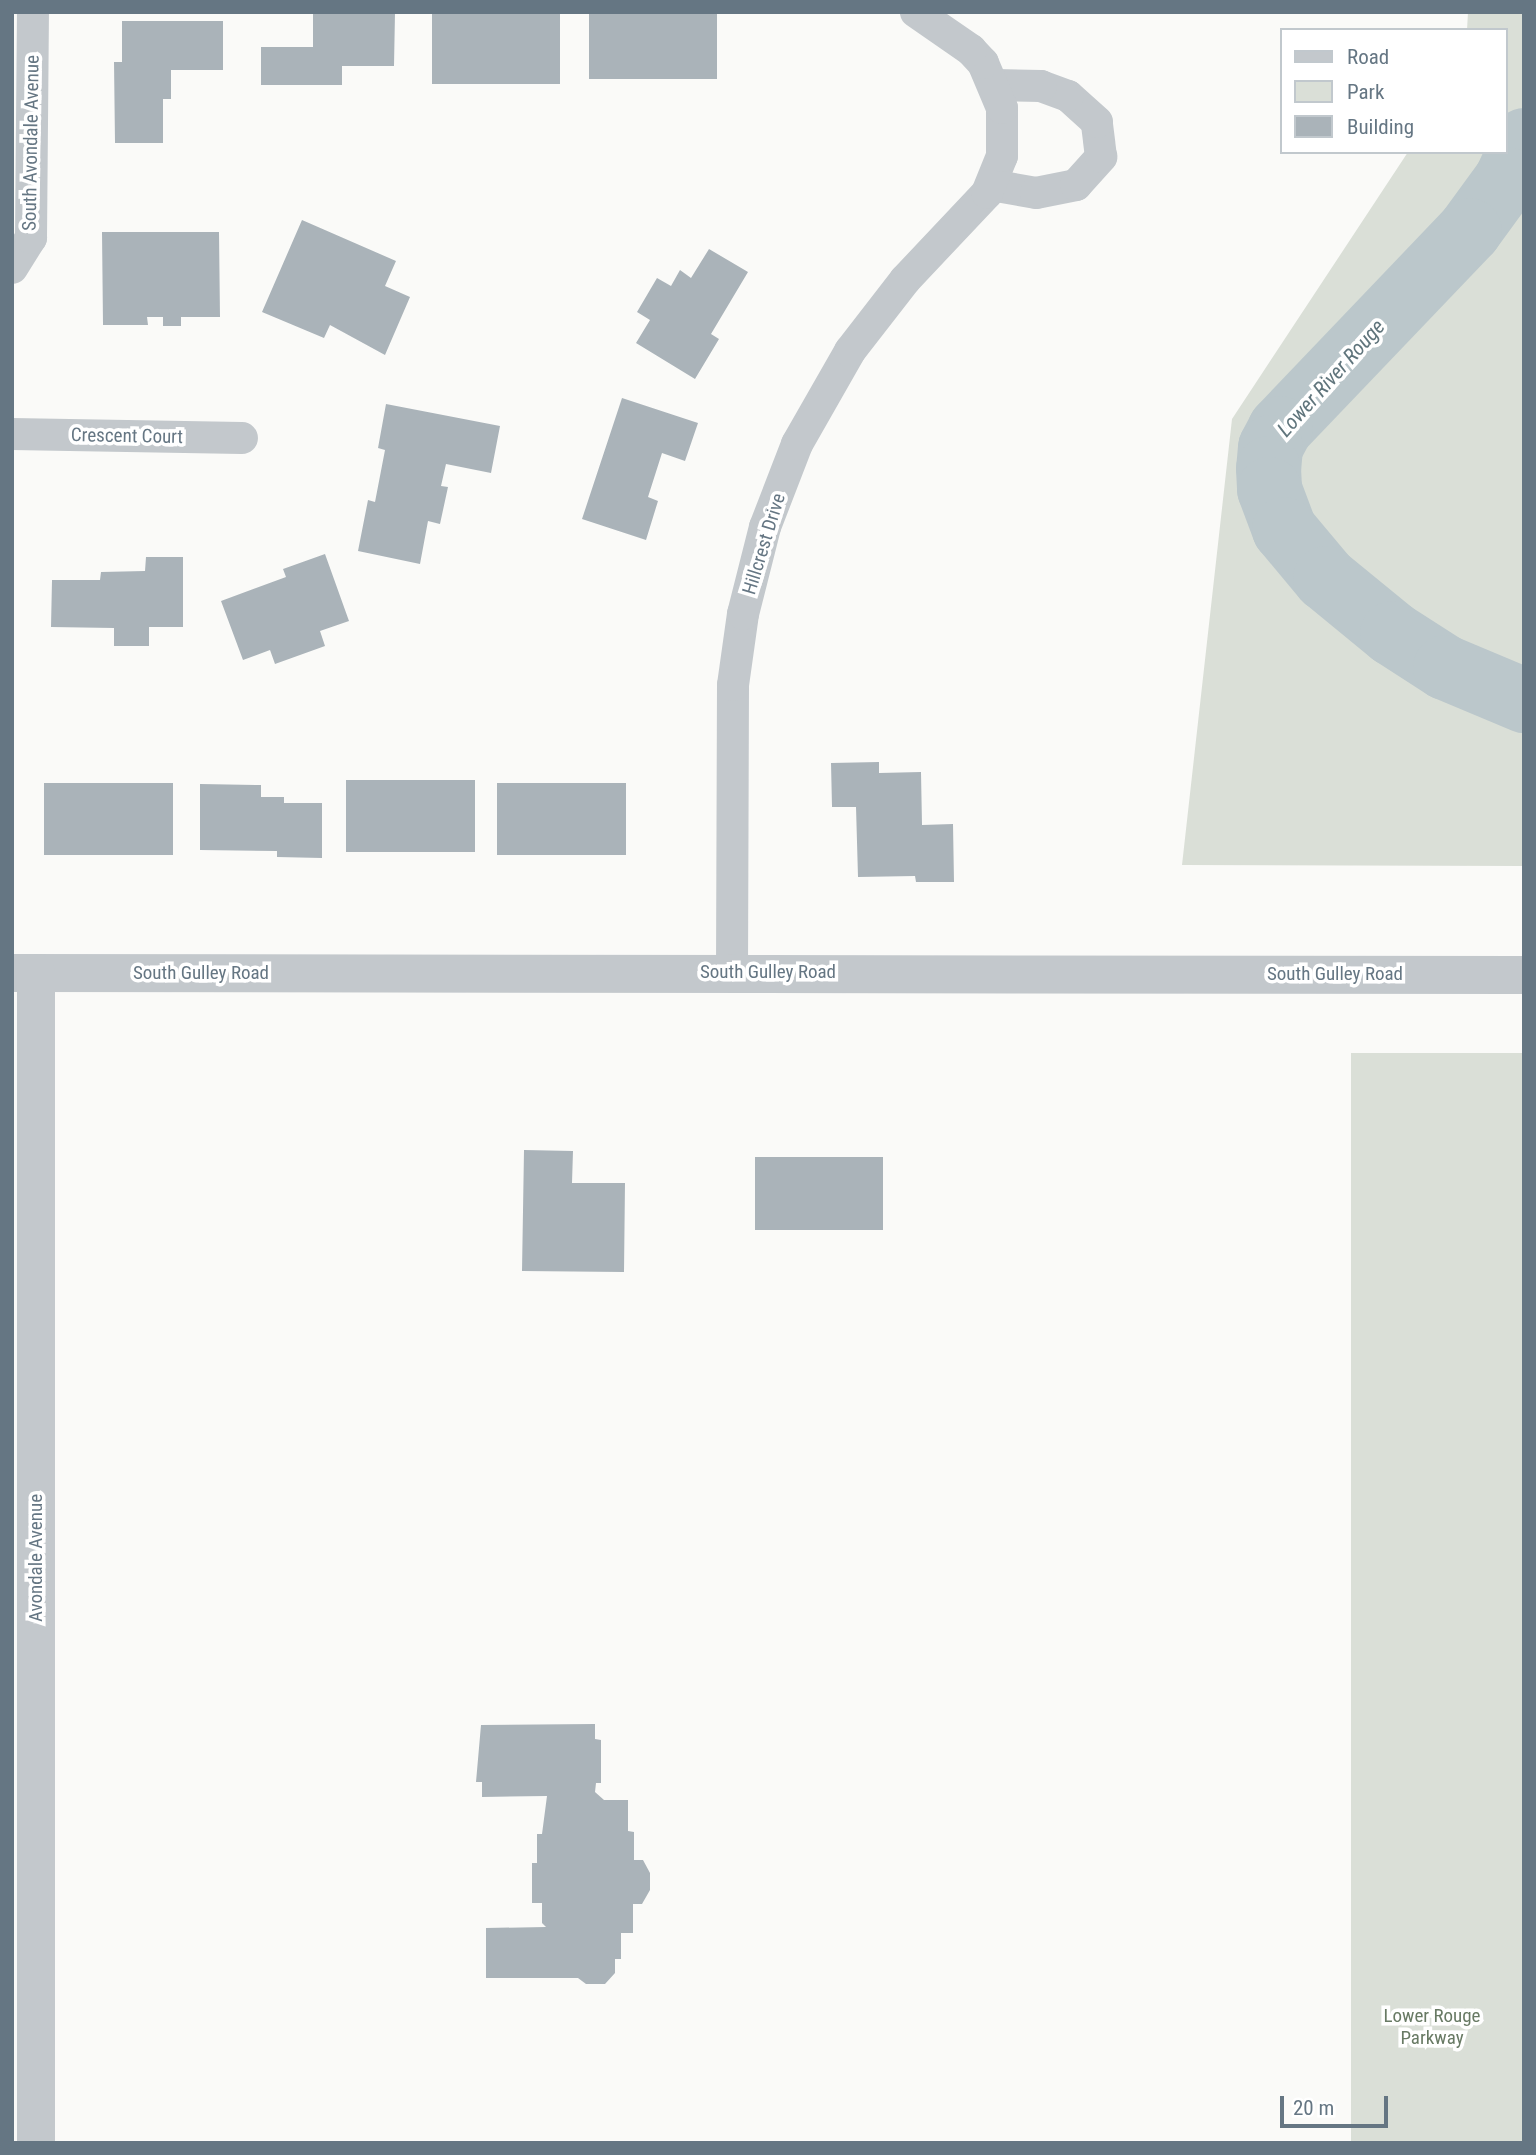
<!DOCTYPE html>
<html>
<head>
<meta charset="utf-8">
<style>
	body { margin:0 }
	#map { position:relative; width:1536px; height:2155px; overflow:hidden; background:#fafaf8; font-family:"Roboto Condensed",sans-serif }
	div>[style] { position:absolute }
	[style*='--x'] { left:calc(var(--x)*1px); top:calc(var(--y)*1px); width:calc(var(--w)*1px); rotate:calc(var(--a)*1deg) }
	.green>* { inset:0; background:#dadfd7; transform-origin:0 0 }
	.river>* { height:65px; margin:-32.5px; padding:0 32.5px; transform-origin:32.5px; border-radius:32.5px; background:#bbc7cb }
	.building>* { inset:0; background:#aab3b9; transform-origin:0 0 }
	.minor>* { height:32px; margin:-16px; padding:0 16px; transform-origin:16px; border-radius:16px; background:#c3c8cc }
	.tertiary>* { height:38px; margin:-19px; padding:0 19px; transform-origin:19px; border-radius:19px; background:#c3c8cc }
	span { translate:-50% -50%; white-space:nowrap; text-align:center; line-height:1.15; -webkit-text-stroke:7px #fff; paint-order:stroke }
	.street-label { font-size:19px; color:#657683 }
	.park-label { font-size:19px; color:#687a64 }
	.water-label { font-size:21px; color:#60757c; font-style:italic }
	.frame { position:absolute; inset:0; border:14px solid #657683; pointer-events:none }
	.legend { position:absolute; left:1280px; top:28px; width:228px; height:126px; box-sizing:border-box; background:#fff; border:2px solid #c1c8cd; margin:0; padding:9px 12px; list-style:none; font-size:21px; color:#657683 }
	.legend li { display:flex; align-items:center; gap:14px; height:35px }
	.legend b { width:35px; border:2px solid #c1c8cd }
	.scale { position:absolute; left:1280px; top:2096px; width:108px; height:32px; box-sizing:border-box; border:4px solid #657683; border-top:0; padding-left:9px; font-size:21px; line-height:24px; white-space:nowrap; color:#657683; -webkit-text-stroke:5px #fff; paint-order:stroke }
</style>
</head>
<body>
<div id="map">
	<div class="green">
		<div style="clip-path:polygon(1468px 12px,1524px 12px,1524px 866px,1182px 865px,1232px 419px,1408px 152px,1506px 152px,1506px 30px,1467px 30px)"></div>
		<div style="left:1524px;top:1053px;width:1090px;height:173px;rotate:90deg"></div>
	</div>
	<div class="river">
		<div style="--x:1524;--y:140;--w:43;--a:114.8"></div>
		<div style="--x:1506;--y:179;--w:63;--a:126"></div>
		<div style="--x:1469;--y:230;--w:274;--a:133.7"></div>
		<div style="--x:1280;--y:428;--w:21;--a:118"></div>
		<div style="--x:1270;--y:447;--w:21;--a:95"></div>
		<div style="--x:1268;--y:468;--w:21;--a:87"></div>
		<div style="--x:1269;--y:489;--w:43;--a:69.4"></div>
		<div style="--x:1284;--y:529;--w:64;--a:50.1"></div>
		<div style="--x:1325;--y:578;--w:87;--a:39.4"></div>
		<div style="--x:1392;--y:633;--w:63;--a:32.7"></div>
		<div style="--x:1445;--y:667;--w:86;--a:22.7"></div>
	</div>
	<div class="building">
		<div style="left:432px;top:12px;width:128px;height:72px"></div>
		<div style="left:589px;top:12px;width:128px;height:67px"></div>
		<div style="clip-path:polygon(313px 13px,395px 13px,394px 66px,342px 66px,342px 85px,261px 85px,261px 47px,313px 47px)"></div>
		<div style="clip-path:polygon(122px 21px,223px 21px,223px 70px,171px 70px,171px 99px,163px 99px,163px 143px,115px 143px,114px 62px,122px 62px)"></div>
		<div style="clip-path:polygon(302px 220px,396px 261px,385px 286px,410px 297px,385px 355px,330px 325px,324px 338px,262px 312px)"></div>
		<div style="clip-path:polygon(102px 232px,219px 232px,220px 317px,181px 317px,181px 326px,163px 326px,163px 317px,147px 317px,148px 325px,103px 325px)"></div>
		<div style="clip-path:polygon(709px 249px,748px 272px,711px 334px,719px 339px,695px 379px,636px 343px,650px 320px,637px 312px,657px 278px,671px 286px,680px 270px,691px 278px)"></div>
		<div style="clip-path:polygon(622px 398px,698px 423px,685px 461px,662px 453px,648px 497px,658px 501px,646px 540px,582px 519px)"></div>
		<div style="clip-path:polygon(386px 404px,500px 426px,491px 473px,446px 464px,441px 486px,448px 487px,440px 524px,428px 521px,420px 564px,358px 551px,368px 500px,375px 502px,385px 450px,378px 448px)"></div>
		<div style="clip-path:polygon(325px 554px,349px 621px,320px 631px,325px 646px,275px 664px,270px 650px,243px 660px,221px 601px,286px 577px,283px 569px)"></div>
		<div style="clip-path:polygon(146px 557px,183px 557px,183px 627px,149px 627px,149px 646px,114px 646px,114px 628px,51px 627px,52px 580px,100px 580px,101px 572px,145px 571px)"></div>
		<div style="clip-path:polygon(879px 762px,879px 773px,921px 772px,922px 825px,953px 824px,954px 882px,916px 882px,915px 876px,858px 877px,856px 807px,832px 807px,831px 763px)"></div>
		<div style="left:346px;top:780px;width:129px;height:72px"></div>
		<div style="left:44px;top:783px;width:129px;height:72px"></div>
		<div style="left:497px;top:783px;width:129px;height:72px"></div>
		<div style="clip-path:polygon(200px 784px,261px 785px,261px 797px,284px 797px,284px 803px,322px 803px,322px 858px,277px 857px,277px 851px,200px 850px)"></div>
		<div style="clip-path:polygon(524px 1150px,573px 1151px,572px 1183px,625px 1183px,624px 1272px,522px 1271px)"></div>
		<div style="left:755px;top:1157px;width:128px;height:73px"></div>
		<div style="clip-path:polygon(595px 1724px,595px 1739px,601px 1740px,601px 1783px,596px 1783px,595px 1792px,604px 1800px,628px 1800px,628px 1831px,634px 1832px,634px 1860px,643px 1860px,650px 1873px,650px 1890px,642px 1904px,633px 1904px,633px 1933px,621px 1933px,621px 1959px,615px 1959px,615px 1973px,605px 1984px,586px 1984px,578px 1978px,486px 1978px,486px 1928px,546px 1927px,542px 1923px,542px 1903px,532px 1903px,532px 1863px,537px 1863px,537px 1834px,542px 1834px,547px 1796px,482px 1797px,482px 1782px,476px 1782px,481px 1725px)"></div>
	</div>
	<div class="minor">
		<div style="--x:991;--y:185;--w:46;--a:10.1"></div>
		<div style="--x:1036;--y:193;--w:41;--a:-11.3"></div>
		<div style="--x:1076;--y:185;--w:38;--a:-48"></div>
		<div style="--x:1101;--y:157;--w:35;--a:-97"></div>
		<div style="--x:1097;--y:122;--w:39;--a:-138"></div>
		<div style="--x:1068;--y:96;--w:29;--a:-160"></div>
		<div style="--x:1041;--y:86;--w:46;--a:-178.8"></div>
		<div style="--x:12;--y:268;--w:36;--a:-58"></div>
		<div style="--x:31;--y:238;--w:226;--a:-89.5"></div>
		<div style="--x:12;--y:434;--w:230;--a:1"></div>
		<div style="--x:732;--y:971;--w:286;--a:-89.8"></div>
		<div style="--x:733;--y:685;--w:72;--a:-82"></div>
		<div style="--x:743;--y:614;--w:90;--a:-75.8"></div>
		<div style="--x:765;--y:527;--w:89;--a:-68.9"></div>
		<div style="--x:797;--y:444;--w:107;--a:-60.3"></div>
		<div style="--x:850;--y:351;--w:90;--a:-52.2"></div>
		<div style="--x:905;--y:280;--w:120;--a:-46.7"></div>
		<div style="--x:987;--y:193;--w:40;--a:-68"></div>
		<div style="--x:1002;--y:156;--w:48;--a:-90"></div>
		<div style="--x:1002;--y:108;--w:49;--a:-112.9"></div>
		<div style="--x:983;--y:63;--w:18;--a:-133"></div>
		<div style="--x:971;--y:50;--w:67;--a:-145.4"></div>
	</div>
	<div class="tertiary">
		<div style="--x:12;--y:973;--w:1512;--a:0.08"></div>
		<div style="--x:36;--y:2143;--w:1170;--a:-90"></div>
	</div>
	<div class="street-label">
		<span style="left:31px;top:143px;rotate:-89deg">South Avondale Avenue</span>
		<span style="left:127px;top:436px;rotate:1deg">Crescent Court</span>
		<span style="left:764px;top:544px;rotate:-73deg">Hillcrest Drive</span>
		<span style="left:768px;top:972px">South Gulley Road</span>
		<span style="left:201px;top:973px">South Gulley Road</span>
		<span style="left:1335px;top:974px">South Gulley Road</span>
		<span style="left:36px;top:1558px;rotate:-90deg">Avondale Avenue</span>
	</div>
	<div class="park-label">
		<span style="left:1432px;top:2027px">Lower Rouge<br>Parkway</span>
	</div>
	<div class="water-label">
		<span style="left:1331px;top:378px;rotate:-48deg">Lower River Rouge</span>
	</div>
	<div class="frame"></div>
	<ul class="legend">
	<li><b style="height:9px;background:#c3c8cc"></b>Road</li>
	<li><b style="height:19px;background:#dadfd7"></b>Park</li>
	<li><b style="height:19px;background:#aab3b9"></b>Building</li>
	</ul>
	<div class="scale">20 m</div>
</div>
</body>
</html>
